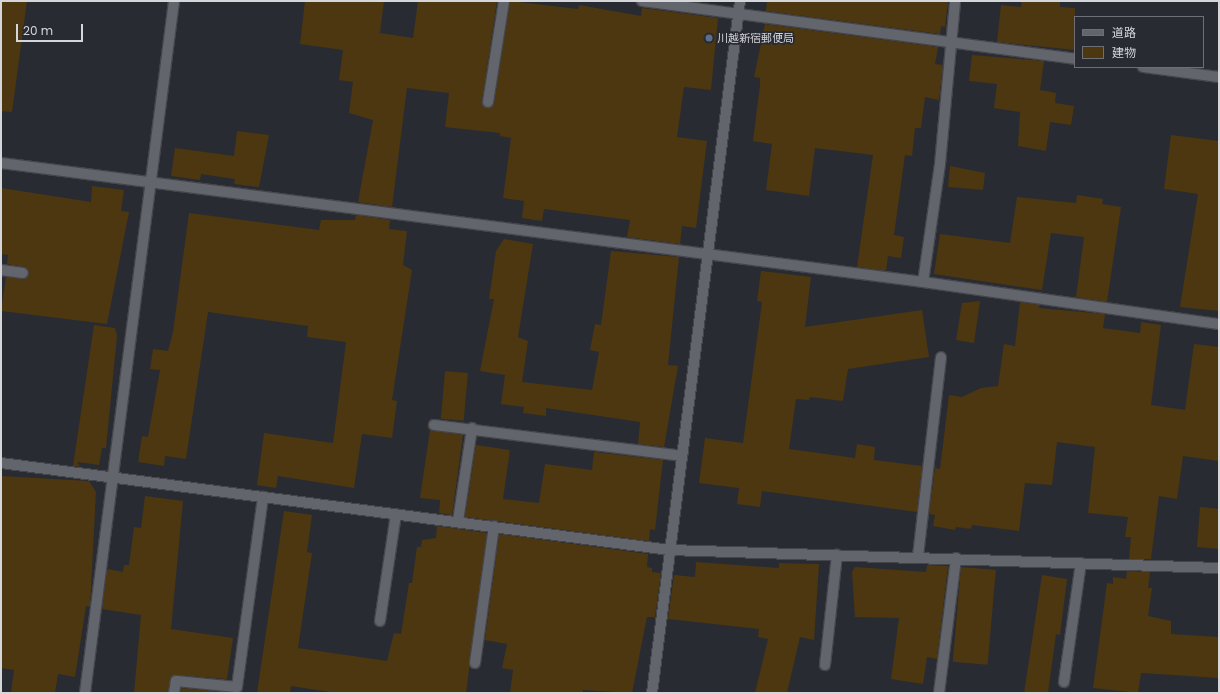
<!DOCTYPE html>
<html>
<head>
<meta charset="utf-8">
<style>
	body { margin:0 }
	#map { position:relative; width:1220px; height:694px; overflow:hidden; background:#292b32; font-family:Poppins,"Noto Sans JP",sans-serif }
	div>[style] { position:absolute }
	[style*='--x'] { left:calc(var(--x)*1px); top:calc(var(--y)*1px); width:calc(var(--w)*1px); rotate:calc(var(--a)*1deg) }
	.building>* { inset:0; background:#4c3710; transform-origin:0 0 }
	.roads { filter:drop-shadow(1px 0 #45464c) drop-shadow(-1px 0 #45464c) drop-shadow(0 1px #45464c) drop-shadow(0 -1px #45464c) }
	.lane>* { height:10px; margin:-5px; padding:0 5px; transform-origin:5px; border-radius:5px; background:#63656d }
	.street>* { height:10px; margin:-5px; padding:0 5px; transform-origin:5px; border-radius:5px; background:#63656d }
	.secondary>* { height:10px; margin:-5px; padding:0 5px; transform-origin:5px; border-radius:5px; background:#63656d }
	.dots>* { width:11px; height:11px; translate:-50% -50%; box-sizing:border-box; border:2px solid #292b32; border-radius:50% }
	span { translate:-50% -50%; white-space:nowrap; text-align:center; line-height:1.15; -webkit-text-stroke:3.5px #292b32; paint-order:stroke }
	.poi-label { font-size:11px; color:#d5d6da }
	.left { translate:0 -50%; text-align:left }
	.frame { position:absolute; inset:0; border:2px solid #d5d6da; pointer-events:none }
	.legend { position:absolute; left:1074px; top:16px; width:130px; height:52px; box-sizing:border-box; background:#292b32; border:1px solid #6e6f75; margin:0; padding:5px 7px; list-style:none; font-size:12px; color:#d5d6da }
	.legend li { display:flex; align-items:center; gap:8px; height:20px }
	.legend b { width:20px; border:1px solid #6e6f75 }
	.scale { position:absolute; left:16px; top:24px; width:67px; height:18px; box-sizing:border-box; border:2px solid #d5d6da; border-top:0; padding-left:5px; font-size:12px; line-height:14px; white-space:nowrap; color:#d5d6da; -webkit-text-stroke:3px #292b32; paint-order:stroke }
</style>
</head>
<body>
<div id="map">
	<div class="building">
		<div style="clip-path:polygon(1px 1px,27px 1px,12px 112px,1px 111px)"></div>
		<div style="clip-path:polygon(305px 1px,384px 1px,380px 33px,413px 38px,418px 1px,497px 1px,482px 101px,487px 108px,494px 103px,510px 1px,578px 9px,579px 5px,641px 16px,642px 8px,718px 18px,711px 90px,684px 87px,677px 137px,707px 141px,696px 228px,682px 226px,680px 244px,627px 237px,630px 220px,544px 209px,542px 221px,522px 218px,524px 201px,503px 198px,511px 138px,500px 136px,500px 133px,445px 127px,449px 93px,407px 88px,392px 207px,358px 202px,373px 120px,349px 113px,353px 82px,339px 80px,343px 50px,300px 44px)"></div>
		<div style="clip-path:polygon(767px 1px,948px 1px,945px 27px,941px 26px,940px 34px,766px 11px)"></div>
		<div style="clip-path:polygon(1022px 1px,1060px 1px,1060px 7px,1075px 8px,1075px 50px,997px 42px,1001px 5px,1021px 7px)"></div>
		<div style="clip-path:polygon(765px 24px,938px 47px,935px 64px,943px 65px,939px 100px,925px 97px,921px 128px,915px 128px,912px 156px,905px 155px,894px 235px,904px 237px,901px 258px,888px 256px,886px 271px,857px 267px,873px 155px,815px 148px,809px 196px,766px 190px,772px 144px,753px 141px,760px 85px,760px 78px,754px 77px)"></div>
		<div style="clip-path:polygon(972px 55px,1044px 61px,1040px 90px,1056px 93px,1055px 103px,1074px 106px,1071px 125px,1050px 122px,1046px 151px,1018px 146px,1020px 112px,994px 108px,997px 84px,969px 81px)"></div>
		<div style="clip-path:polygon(237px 131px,269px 135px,259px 187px,234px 184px,235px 179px,201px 174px,200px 180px,171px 176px,175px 148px,234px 156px)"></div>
		<div style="clip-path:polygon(1171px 135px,1219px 141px,1219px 311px,1180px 307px,1198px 194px,1164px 189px)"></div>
		<div style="clip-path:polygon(950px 166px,985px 173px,983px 190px,948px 187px)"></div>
		<div style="clip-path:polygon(92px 186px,124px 190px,121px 211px,129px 212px,107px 324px,1px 311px,6px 277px,25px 279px,29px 273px,24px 267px,7px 264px,8px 255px,1px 254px,1px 188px,91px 202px)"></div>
		<div style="clip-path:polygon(1077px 195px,1103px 199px,1102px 204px,1121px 207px,1107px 302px,1076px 297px,1084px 237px,1051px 233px,1042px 290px,934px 274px,940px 234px,1010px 243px,1017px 197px,1076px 203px)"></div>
		<div style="clip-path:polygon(189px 213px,319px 230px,321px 220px,355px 220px,356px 215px,390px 220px,389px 229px,407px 231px,403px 265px,412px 270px,392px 400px,397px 401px,392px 438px,362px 434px,354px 488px,278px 476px,276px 488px,257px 485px,264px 433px,333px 443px,346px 342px,307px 337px,308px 326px,208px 312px,186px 459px,165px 456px,164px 466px,138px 462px,142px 436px,148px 437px,160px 370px,150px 369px,153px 349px,168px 351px,173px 332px)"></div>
		<div style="clip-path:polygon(504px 239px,533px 244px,518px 337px,528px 341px,522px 382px,592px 390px,599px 352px,590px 350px,595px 324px,601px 325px,611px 251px,679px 257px,668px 365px,678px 366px,664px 447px,638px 444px,640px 422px,546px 408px,546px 416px,523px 413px,524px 407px,501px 404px,505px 375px,480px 371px,494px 299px,489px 299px,496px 251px)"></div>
		<div style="clip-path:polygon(761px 271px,811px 277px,805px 327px,922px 310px,929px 357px,848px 369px,843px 401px,810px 397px,809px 400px,796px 399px,789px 449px,855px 458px,857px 444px,875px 447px,874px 460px,922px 466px,917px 512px,762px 491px,760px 507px,737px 504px,739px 488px,699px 483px,705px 438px,743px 443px,762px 302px,757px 301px)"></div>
		<div style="clip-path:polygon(980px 301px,974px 343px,956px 340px,962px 303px)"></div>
		<div style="clip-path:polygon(1020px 302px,1040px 305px,1039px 308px,1105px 314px,1103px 328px,1140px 333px,1141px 322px,1161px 325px,1151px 405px,1185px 410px,1194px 344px,1219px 347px,1219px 461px,1183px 456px,1177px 499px,1159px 496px,1151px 559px,1129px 559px,1131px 537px,1125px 537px,1128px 517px,1088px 513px,1095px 447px,1057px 442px,1052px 485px,1025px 483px,1019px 531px,972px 525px,971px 529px,956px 527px,955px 530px,933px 526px,935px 515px,929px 514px,935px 468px,940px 469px,949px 395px,962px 397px,981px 388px,998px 386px,1004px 344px,1015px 346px)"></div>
		<div style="clip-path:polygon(94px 325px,115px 328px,117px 336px,106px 448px,102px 448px,99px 465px,77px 462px,80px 467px,73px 466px)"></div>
		<div style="left:445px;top:371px;width:23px;height:48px;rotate:5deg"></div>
		<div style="clip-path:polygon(430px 430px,463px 435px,452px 515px,439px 513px,440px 500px,420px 498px)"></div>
		<div style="clip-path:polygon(476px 445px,510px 450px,503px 499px,539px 503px,545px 464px,592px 470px,594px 452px,663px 460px,655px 530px,650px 529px,649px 541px,465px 517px)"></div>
		<div style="clip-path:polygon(1px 476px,89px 481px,96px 492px,90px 607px,86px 606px,75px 677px,58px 674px,55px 693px,11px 693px,14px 670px,1px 668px)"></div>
		<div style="clip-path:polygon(145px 496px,183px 501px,171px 629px,233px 638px,227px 679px,176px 675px,171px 677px,168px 693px,134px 693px,141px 615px,102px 609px,107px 569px,123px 572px,124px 565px,129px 565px,134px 527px,141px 528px)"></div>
		<div style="clip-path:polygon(1200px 507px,1219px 509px,1219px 549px,1197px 547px)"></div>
		<div style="clip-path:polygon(284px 511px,312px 515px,307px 552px,312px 553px,298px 648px,387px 661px,394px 633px,401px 634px,409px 583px,412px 583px,417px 547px,421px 547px,422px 540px,436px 538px,437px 526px,487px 533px,466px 693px,336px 693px,291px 686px,290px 693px,257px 693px)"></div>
		<div style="clip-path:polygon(499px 534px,648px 554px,647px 567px,652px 568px,652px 572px,661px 573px,655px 617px,647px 617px,632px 693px,583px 690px,583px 693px,510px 693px,513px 670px,502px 668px,507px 644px,485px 640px)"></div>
		<div style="clip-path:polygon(696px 562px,779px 568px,779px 563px,819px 564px,814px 640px,800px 637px,787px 693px,755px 693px,768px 639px,758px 637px,759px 629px,668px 619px,674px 575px,695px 577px)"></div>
		<div style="clip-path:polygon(927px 565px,948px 566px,937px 659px,927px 657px,923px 684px,891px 679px,899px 618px,855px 617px,852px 572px,855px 567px,926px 572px)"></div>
		<div style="left:961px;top:567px;width:35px;height:95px;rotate:5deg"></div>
		<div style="clip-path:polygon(1127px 571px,1150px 572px,1148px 588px,1152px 588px,1148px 616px,1171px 621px,1171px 634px,1219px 637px,1219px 678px,1141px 673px,1138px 693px,1093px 688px,1107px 583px,1113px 584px,1113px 577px,1126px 579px)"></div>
		<div style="clip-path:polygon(1042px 575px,1067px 579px,1060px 635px,1056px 634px,1048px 693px,1024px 693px)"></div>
		<div style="clip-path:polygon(181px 688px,225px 692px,181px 693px)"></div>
	</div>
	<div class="roads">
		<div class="lane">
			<div style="--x:488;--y:102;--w:102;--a:-81"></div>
			<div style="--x:1;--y:270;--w:22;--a:8"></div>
			<div style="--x:918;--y:556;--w:200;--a:-83.4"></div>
			<div style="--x:380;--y:621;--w:108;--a:-81.5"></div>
			<div style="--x:475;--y:663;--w:138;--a:-82.1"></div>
			<div style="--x:825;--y:665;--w:111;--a:-83.8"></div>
			<div style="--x:1064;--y:682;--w:120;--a:-81.9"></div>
			<div style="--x:939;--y:693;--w:136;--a:-82.8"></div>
		</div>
		<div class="street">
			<div style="--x:642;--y:1;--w:437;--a:7.6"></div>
			<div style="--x:1143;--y:67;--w:77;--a:7.5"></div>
			<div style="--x:1;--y:163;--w:930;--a:7.35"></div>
			<div style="--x:923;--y:282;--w:299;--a:8.1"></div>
			<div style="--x:923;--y:282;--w:119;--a:-81.8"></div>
			<div style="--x:940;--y:164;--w:164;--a:-84.7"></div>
			<div style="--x:434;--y:425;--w:250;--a:7.1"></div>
			<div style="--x:1;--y:463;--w:675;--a:7.41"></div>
			<div style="--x:670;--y:550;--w:549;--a:1.88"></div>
			<div style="--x:458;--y:521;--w:94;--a:-81.4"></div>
			<div style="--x:85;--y:693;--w:698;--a:-82.67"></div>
			<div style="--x:174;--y:693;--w:12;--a:-81"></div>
			<div style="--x:176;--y:681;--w:61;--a:5.6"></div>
			<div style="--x:237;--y:687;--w:192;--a:-82.2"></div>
		</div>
		<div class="secondary">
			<div style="--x:652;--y:693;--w:698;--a:-82.75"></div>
		</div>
	</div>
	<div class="dots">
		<div style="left:709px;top:38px;background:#5c6f8a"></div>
	</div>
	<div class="poi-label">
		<span class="left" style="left:717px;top:38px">川越新宿郵便局</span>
	</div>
	<div class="frame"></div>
	<ul class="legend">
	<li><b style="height:5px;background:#63656d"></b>道路</li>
	<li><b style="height:11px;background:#4c3710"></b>建物</li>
	</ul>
	<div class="scale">20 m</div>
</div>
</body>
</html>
